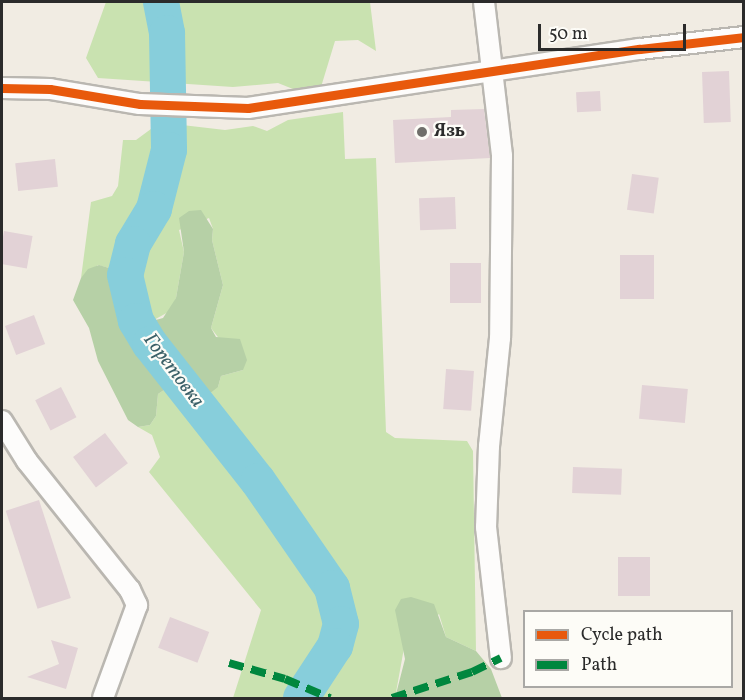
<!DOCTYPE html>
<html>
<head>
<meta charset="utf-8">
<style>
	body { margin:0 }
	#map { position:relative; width:745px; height:700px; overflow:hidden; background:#f1ece3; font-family:Vollkorn,serif }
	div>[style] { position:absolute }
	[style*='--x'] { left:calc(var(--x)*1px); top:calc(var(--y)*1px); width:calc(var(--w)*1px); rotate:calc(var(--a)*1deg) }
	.green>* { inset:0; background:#c9e2b0 }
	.forest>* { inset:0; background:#b6d0a6 }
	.river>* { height:36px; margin:-18px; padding:0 18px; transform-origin:18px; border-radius:18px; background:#87cedb }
	.building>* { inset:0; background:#e2d2d6; transform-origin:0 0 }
	.roads { filter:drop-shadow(2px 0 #bab7b1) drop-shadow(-2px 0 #bab7b1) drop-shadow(0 2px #bab7b1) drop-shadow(0 -2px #bab7b1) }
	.minor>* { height:20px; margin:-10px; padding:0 10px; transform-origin:10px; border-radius:10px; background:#fdfcfb }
	.quiet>* { height:8px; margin-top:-4px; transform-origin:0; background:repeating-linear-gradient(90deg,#00873e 0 15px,transparent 0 23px) }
	.cycleway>* { height:9px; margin:-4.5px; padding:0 4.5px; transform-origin:4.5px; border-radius:4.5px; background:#e8590c }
	.dots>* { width:16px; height:16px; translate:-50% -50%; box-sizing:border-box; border:3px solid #fdfcf7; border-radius:50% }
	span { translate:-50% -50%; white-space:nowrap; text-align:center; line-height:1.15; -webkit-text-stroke:4.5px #fdfcf7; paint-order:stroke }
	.poi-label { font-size:18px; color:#2b2b2b; font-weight:700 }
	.left { translate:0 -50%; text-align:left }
	.water-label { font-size:20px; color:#3b6068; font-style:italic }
	.frame { position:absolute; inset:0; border:3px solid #2b2b2b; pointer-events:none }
	.legend { position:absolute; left:523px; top:610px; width:210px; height:78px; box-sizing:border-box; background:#fdfcf7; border:2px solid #a9a8a5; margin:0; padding:8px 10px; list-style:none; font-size:18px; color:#2b2b2b }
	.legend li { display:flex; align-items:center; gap:12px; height:30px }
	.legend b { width:30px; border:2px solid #a9a8a5 }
	.scale { position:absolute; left:538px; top:24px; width:148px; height:27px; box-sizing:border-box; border:3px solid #2b2b2b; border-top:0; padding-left:8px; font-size:18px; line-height:21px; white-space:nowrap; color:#2b2b2b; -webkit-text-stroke:4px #fdfcf7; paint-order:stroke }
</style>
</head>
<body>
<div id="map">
	<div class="green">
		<div style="clip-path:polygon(106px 2px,370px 2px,376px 51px,358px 40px,335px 41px,321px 87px,298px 91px,278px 83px,233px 87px,98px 78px,86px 58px)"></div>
		<div style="clip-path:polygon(343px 112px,345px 159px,376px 158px,386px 432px,395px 438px,467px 441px,473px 451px,476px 651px,446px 637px,439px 614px,404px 648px,395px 698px,233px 698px,261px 610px,149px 472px,160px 457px,152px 435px,138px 427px,150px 425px,156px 416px,158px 394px,167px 388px,189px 383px,199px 390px,218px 387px,221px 376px,243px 370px,211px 328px,223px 285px,212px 240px,213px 229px,209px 218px,179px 230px,184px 252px,176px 298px,172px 310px,152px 321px,127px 299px,109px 268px,98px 265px,81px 278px,91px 202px,112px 196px,118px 186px,123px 140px,136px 140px,155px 126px,165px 123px,225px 130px,253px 126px,267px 131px,288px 120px)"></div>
	</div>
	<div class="forest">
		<div style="clip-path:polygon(201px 210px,213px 229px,212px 240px,223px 285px,211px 328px,216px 337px,240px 339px,247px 360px,243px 370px,221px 376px,218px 387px,209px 394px,189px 383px,167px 388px,158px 394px,156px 416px,150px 425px,138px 427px,128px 420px,98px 361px,89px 328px,73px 300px,81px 278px,88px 269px,99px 265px,109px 268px,135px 308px,152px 321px,163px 318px,176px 298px,184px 252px,179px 218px,189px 211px)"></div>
		<div style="clip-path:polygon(411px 597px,434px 604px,446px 637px,476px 651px,491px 669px,502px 698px,395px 698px,405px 659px,395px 610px,401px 599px)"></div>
	</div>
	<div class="river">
		<div style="--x:161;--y:2;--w:32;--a:79"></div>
		<div style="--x:167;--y:33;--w:117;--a:89"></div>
		<div style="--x:169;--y:150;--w:61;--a:104.3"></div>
		<div style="--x:154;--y:209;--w:41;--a:121"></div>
		<div style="--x:133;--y:244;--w:32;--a:104"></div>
		<div style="--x:125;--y:275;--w:47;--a:76.6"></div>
		<div style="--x:136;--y:321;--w:27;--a:59"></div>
		<div style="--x:150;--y:344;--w:174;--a:51.8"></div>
		<div style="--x:258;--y:481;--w:130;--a:55.3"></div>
		<div style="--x:332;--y:588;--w:37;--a:76"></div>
		<div style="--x:341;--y:624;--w:23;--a:105"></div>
		<div style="--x:335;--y:646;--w:62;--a:123.2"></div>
	</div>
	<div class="building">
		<div style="left:729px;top:71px;width:51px;height:27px;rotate:88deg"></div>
		<div style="left:600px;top:91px;width:20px;height:24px;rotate:87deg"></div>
		<div style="clip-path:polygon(484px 109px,490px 158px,395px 163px,393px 120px,451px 117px,451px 110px)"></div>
		<div style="left:55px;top:159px;width:28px;height:40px;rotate:84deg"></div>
		<div style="left:632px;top:174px;width:27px;height:36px;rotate:8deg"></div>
		<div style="left:455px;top:197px;width:32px;height:36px;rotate:88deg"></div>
		<div style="left:4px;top:231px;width:29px;height:33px;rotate:10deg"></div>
		<div style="left:654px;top:255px;width:44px;height:34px;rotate:90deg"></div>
		<div style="left:450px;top:263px;width:31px;height:40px"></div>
		<div style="left:34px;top:315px;width:31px;height:31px;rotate:69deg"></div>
		<div style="left:446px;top:369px;width:28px;height:40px;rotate:4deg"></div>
		<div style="left:642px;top:385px;width:46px;height:34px;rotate:5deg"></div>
		<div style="left:61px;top:387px;width:34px;height:29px;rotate:63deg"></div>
		<div style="left:105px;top:433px;width:38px;height:40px;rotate:53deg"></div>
		<div style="left:573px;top:467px;width:49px;height:26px;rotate:2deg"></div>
		<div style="left:39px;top:500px;width:103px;height:35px;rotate:72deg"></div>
		<div style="left:618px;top:557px;width:32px;height:39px"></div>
		<div style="left:170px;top:617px;width:42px;height:33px;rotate:21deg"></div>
		<div style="clip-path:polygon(51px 640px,78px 648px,66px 689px,27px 677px,59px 664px)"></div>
	</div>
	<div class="roads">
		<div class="minor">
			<div style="--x:484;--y:2;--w:155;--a:83.3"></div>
			<div style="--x:502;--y:156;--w:182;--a:90.6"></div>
			<div style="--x:500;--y:338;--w:109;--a:95.8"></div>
			<div style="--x:489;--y:446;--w:81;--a:92.1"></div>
			<div style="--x:486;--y:527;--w:132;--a:83.5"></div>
			<div style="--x:2;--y:88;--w:48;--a:1.2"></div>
			<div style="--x:50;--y:89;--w:91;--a:9.5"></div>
			<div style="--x:140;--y:104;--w:108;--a:2.1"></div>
			<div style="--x:248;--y:108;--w:396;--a:-8.6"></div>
			<div style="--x:640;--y:49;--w:105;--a:-6.6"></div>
			<div style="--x:2;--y:421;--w:47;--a:58"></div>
			<div style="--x:27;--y:461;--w:165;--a:51.4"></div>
			<div style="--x:130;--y:590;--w:17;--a:65"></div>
			<div style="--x:137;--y:605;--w:99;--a:110.1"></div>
		</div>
	</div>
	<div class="quiet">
		<div style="--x:229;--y:663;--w:58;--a:15.9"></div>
		<div style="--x:285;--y:679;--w:49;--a:22.9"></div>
		<div style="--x:392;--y:698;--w:84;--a:-18"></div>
		<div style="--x:472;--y:672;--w:32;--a:-26"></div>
	</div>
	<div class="cycleway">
		<div style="--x:2;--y:88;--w:48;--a:1.2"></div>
		<div style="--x:50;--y:89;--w:91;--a:9.5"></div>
		<div style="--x:140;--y:104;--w:108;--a:2.1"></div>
		<div style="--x:248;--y:108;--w:396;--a:-8.6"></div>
		<div style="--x:640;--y:49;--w:105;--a:-6.6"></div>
	</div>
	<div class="dots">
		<div style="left:422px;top:132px;background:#706f6b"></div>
	</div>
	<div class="poi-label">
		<span class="left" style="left:434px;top:132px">Язь</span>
	</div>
	<div class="water-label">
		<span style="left:173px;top:371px;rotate:53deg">Горетовка</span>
	</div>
	<div class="frame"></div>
	<ul class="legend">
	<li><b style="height:8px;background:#e8590c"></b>Cycle path</li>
	<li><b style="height:8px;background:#00873e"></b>Path</li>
	</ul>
	<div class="scale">50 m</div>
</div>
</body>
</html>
